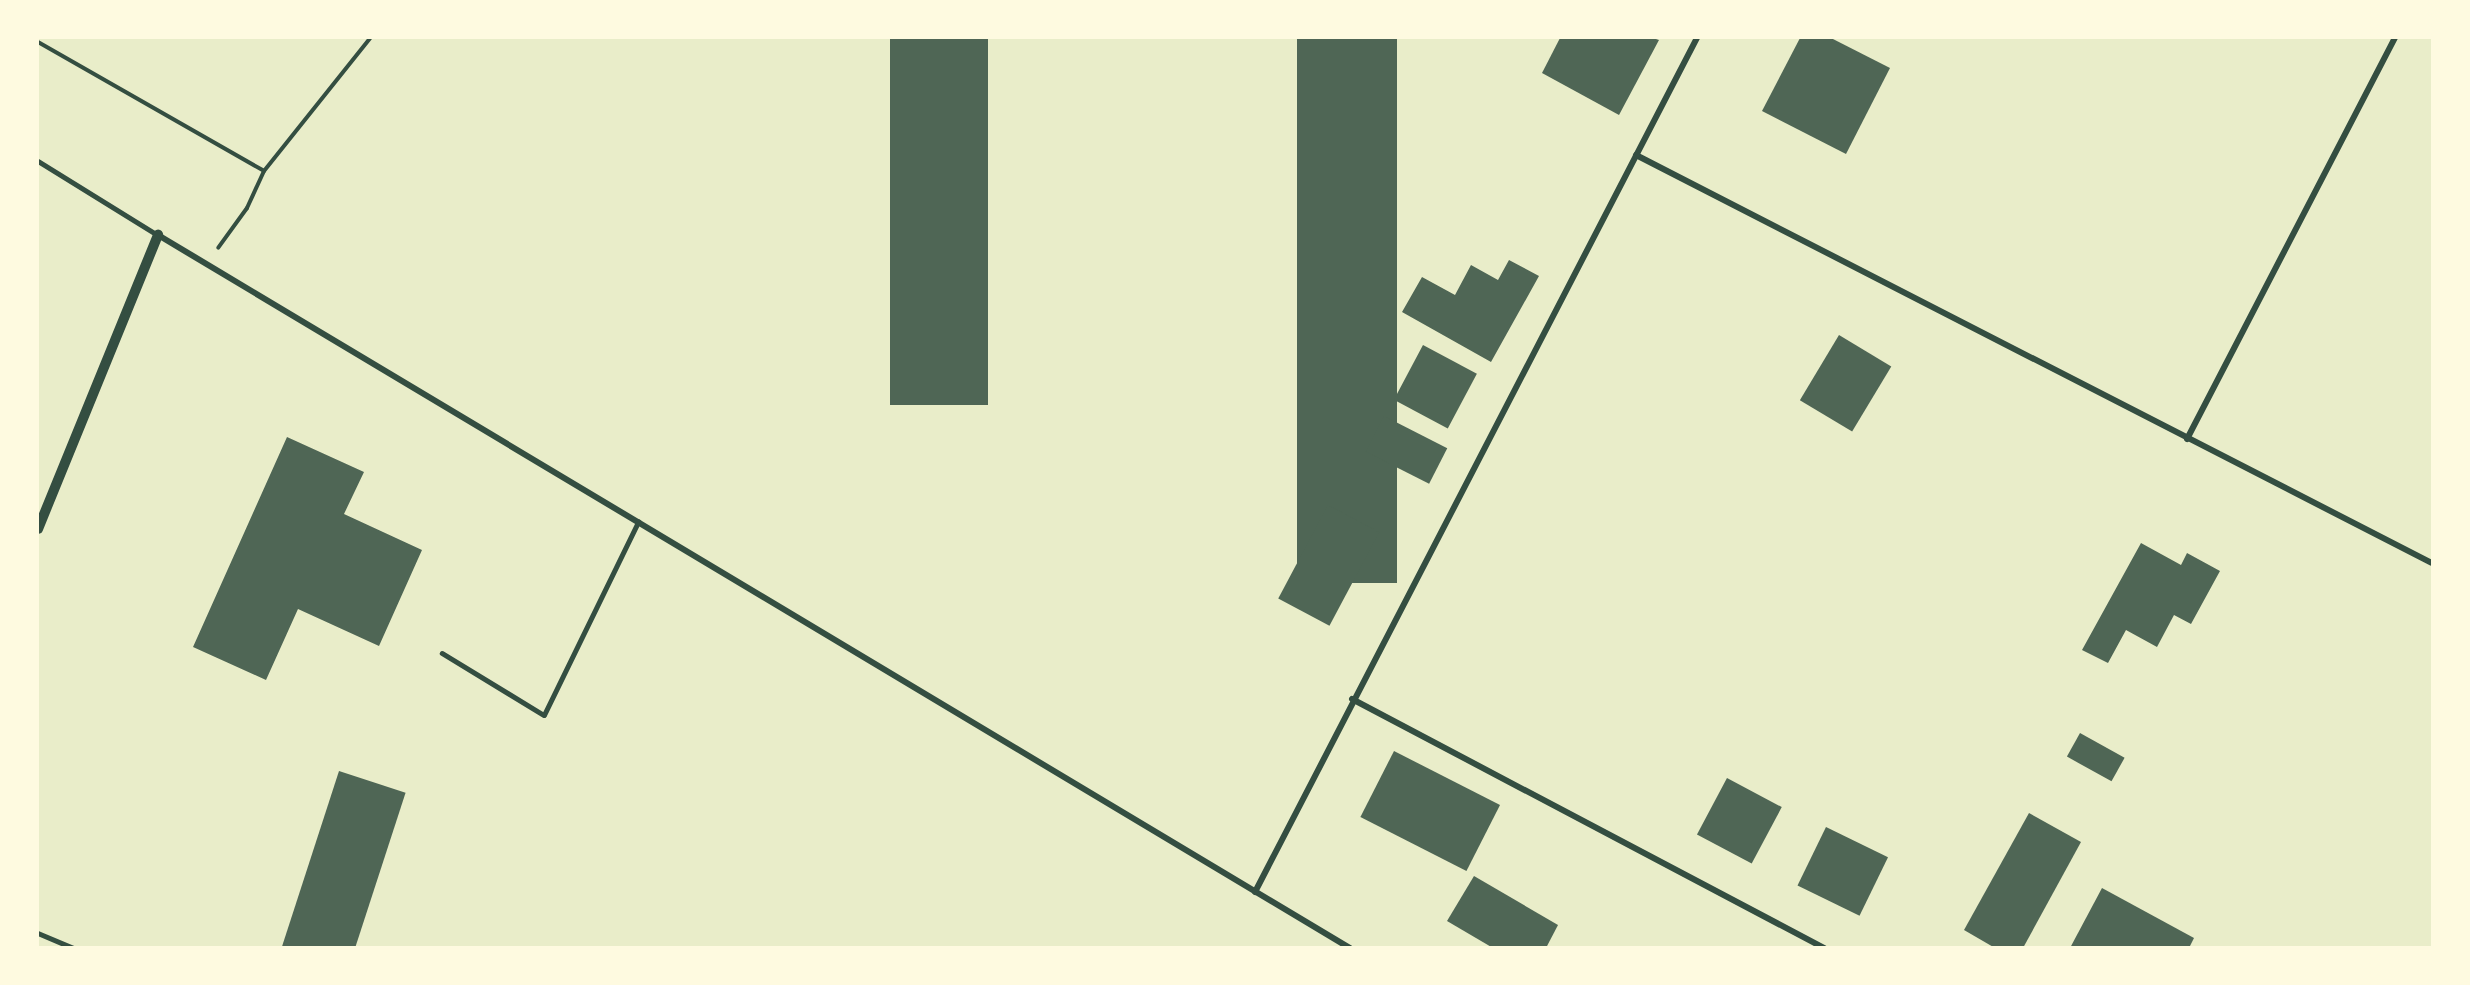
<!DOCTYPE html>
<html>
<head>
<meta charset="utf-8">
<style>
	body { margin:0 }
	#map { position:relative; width:2470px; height:985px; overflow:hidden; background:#e9edc9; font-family:Roboto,sans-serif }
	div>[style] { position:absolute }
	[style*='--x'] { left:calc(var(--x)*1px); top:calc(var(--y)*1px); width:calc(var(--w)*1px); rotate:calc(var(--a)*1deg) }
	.building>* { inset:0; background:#4f6655; transform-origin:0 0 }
	.path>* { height:4px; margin:-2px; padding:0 2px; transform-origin:2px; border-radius:2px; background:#344e41 }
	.service>* { height:4.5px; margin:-2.25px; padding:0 2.25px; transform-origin:2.25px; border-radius:2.25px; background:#344e41 }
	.minor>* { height:6px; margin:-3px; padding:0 3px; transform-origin:3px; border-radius:3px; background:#344e41 }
	.tertiary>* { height:10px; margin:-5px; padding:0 5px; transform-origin:5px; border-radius:5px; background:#344e41 }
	span { translate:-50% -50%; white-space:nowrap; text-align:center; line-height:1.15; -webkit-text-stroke:5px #fefae0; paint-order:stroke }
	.frame { position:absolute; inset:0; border:39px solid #fefae0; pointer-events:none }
</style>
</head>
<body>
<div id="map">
	<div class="building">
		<div style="left:890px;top:38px;width:98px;height:367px"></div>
		<div style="left:1297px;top:38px;width:100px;height:545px"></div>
		<div style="clip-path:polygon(1560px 38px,1653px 38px,1659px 40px,1619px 115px,1542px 73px)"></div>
		<div style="clip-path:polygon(1800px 38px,1831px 38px,1890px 68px,1846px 154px,1762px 111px)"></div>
		<div style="clip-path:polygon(1509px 260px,1539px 276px,1491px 362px,1402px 312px,1422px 277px,1455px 295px,1471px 265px,1498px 280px)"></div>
		<div style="left:1839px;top:335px;width:61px;height:76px;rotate:31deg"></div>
		<div style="left:1423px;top:345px;width:61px;height:62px;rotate:28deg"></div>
		<div style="left:1384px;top:416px;width:71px;height:40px;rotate:27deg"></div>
		<div style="clip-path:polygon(287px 437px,364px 472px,344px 514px,422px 550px,379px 646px,298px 609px,266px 680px,193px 647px)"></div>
		<div style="left:1328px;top:505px;width:58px;height:106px;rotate:28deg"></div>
		<div style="clip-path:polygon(2141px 543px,2181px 565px,2187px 553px,2220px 571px,2191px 624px,2174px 615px,2157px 647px,2126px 630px,2108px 663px,2082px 650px)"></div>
		<div style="left:2080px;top:733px;width:51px;height:27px;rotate:29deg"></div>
		<div style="left:1394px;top:751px;width:119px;height:74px;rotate:27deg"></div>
		<div style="left:339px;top:771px;width:70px;height:186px;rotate:18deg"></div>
		<div style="left:1727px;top:778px;width:62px;height:64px;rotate:28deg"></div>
		<div style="clip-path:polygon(2029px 813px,2081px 842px,2023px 948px,1995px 948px,1964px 930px)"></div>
		<div style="left:1826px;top:827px;width:69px;height:65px;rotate:26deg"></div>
		<div style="clip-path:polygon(1474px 876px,1558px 925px,1546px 948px,1493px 948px,1447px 921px)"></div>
		<div style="clip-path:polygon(2102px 888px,2194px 938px,2189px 948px,2070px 948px)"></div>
	</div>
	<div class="path">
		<div style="--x:38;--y:42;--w:260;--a:29.7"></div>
		<div style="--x:264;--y:171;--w:41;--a:114.7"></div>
		<div style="--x:247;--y:208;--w:49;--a:125.9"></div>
		<div style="--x:264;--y:171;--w:170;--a:-51.4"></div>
	</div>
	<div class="service">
		<div style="--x:38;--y:161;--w:141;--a:31.7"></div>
		<div style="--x:442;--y:653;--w:119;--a:31.3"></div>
		<div style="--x:544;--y:715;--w:215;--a:-64"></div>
		<div style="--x:38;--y:933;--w:39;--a:23"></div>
	</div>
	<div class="minor">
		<div style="--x:1636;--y:155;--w:894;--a:27.14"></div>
		<div style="--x:158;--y:235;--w:1389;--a:30.89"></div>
		<div style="--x:2187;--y:439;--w:452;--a:-62.6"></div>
		<div style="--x:1352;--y:699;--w:534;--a:27.81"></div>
		<div style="--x:1255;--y:892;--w:962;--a:-62.64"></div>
	</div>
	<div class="tertiary">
		<div style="--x:38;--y:529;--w:318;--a:-67.8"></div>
	</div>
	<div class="frame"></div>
</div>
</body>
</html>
